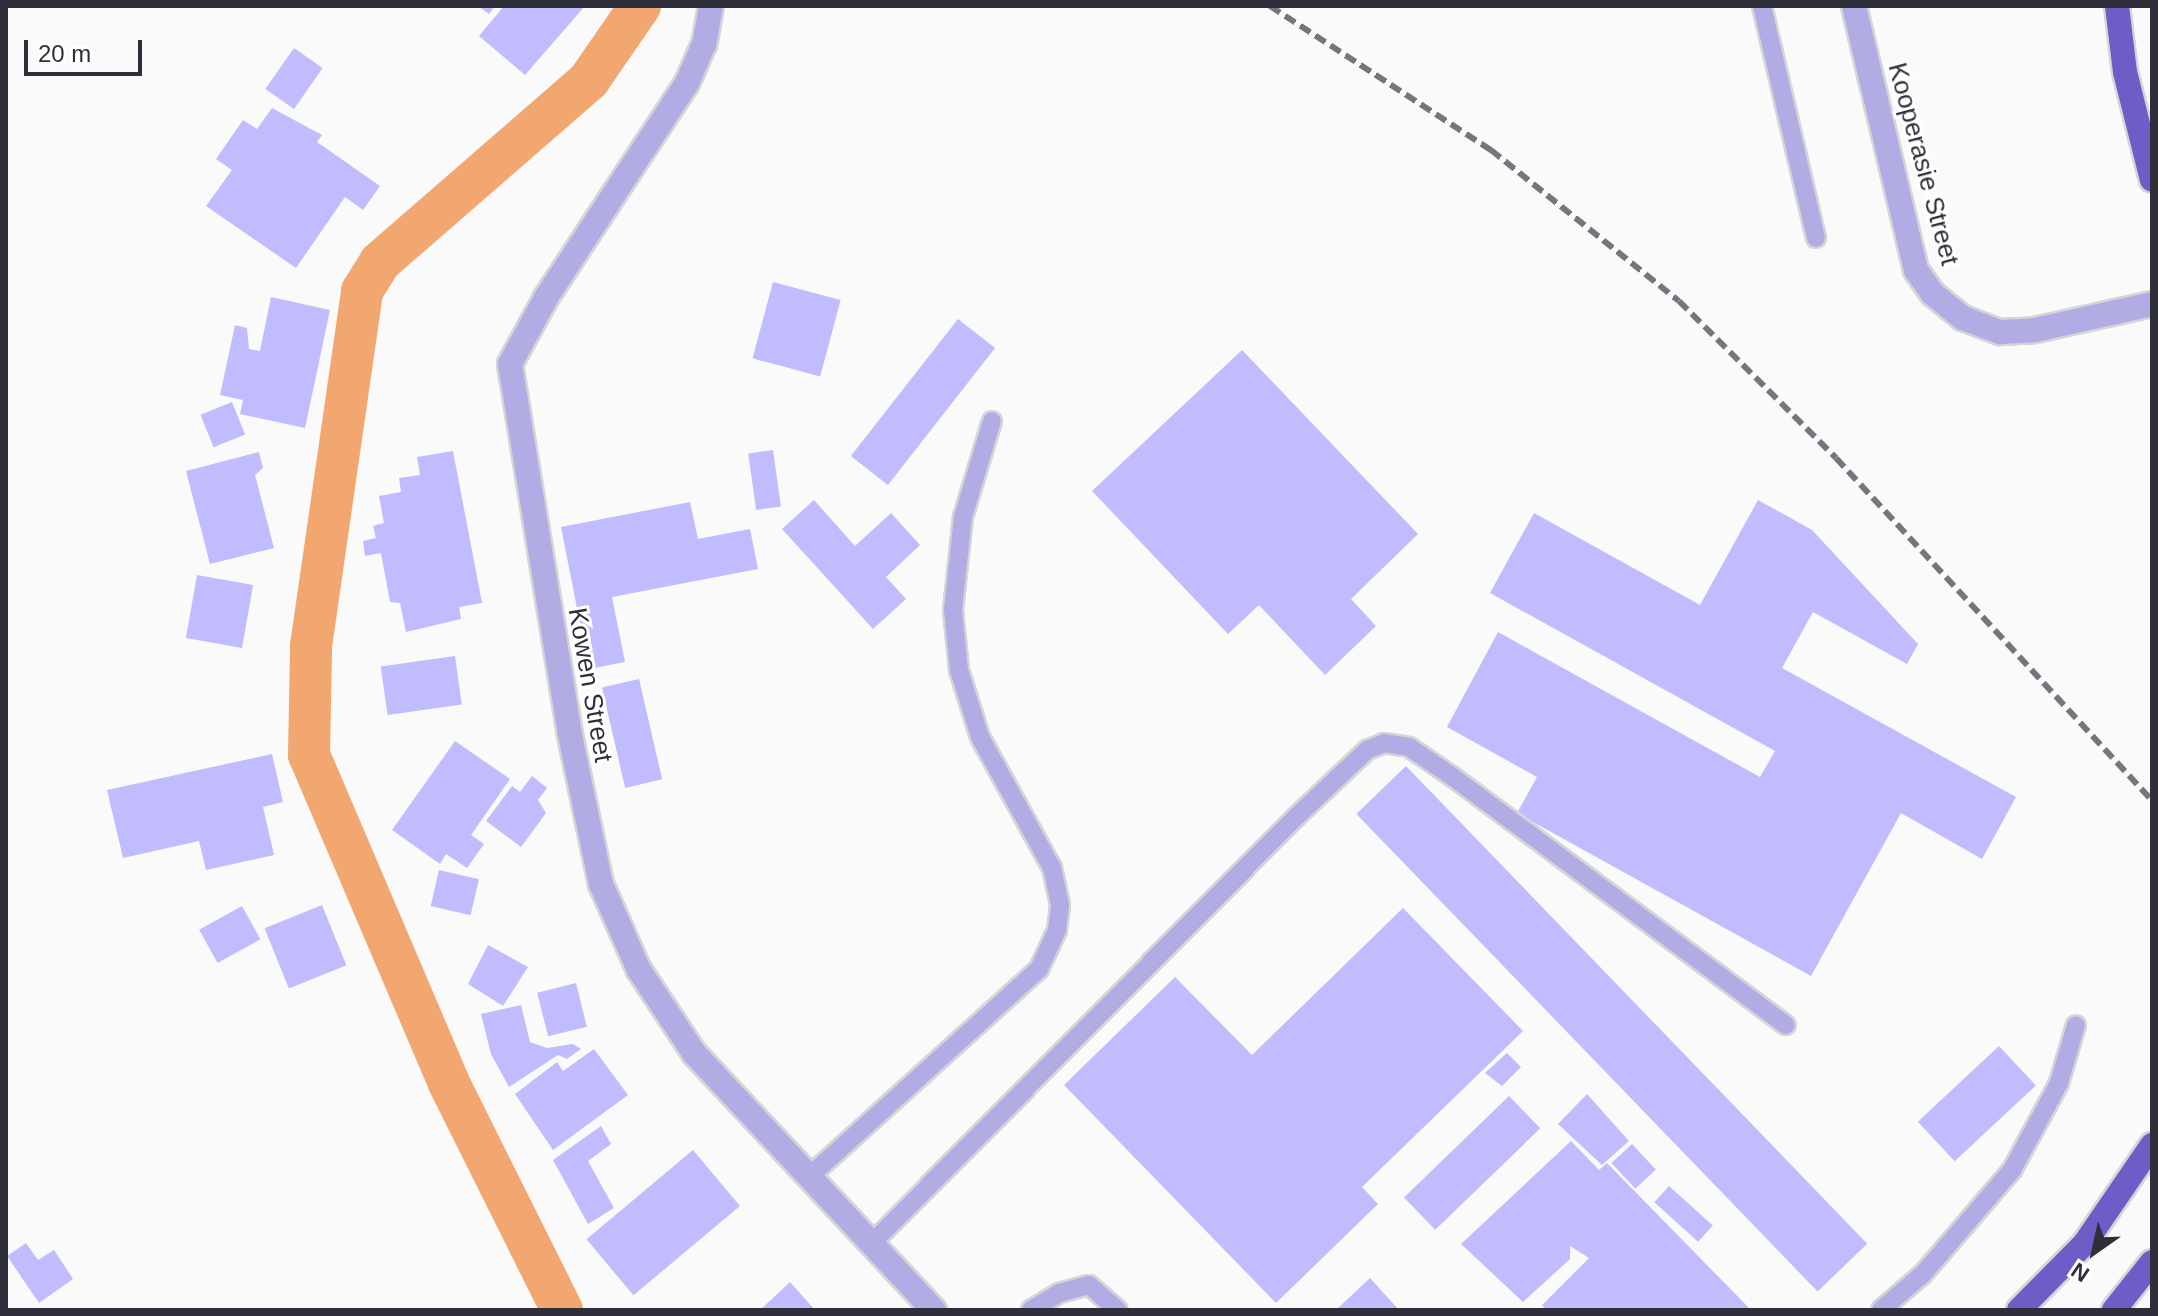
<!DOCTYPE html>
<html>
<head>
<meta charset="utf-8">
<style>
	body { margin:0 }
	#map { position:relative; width:2158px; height:1316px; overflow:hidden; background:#fafafa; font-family:Arial,sans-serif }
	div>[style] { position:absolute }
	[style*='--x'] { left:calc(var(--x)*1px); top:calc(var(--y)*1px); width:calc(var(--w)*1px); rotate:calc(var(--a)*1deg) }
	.canal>* { height:42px; margin:-21px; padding:0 21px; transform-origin:21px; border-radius:21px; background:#f2a770 }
	.building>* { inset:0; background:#c1bcfd; transform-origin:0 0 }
	.roads { filter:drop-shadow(2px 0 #d5d5d8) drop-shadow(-2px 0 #d5d5d8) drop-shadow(0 2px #d5d5d8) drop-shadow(0 -2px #d5d5d8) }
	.service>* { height:18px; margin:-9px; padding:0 9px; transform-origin:9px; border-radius:9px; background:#b1ade4 }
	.minor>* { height:24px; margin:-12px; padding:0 12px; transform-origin:12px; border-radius:12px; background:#b1ade4 }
	.trunk>* { height:24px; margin:-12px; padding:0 12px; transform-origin:12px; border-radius:12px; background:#6e5cc7 }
	.rail>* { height:6px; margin-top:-3px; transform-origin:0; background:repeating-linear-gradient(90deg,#75757d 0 12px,transparent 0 18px) }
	span { translate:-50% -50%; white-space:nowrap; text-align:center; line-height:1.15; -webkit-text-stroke:6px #fff; paint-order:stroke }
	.street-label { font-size:26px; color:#2f2f3b }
	.frame { position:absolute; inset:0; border:8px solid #2f2f3b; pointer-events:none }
	.north { position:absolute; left:2054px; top:1212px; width:80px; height:80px; -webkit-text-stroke:6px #fff; paint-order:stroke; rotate:214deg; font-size:22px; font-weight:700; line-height:32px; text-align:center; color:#2f2f3b }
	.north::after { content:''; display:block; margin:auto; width:28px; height:36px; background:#2f2f3b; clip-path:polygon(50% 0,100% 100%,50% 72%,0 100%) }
	.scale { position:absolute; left:24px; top:40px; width:118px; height:36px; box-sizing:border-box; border:4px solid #2f2f3b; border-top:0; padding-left:10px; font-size:24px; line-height:28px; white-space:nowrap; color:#2f2f3b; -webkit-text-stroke:6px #fff; paint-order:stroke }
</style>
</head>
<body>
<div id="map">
	<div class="canal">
		<div style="--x:562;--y:1310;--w:254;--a:-116.5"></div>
		<div style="--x:449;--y:1083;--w:357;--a:-113.1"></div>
		<div style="--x:309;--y:755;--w:109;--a:-88.9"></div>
		<div style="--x:311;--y:646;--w:359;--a:-81.8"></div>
		<div style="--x:362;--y:291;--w:34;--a:-58"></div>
		<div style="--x:380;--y:262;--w:277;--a:-41"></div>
		<div style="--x:589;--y:80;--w:90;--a:-55.4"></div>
	</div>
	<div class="building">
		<div style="clip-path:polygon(478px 6px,495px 6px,489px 14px)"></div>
		<div style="clip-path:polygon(504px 6px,585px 6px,525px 75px,479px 36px)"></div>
		<div style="left:294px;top:48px;width:35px;height:50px;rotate:35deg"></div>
		<div style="clip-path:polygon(272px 108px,322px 135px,317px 142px,380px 186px,363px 210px,345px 197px,296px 268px,206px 206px,232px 170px,216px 159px,243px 120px,257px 129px)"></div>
		<div style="left:773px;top:282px;width:70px;height:79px;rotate:15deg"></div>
		<div style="clip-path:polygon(271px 297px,330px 310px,305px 428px,240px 414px,243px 400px,220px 395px,235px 325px,247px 328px,249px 349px,260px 351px)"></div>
		<div style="left:958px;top:319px;width:47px;height:174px;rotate:38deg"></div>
		<div style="clip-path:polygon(1242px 350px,1418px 534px,1351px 599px,1376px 626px,1325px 675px,1259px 605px,1228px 634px,1092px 491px)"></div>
		<div style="left:232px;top:402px;width:35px;height:34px;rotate:68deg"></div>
		<div style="left:773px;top:450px;width:57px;height:25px;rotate:82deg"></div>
		<div style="clip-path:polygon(453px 451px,482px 603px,459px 607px,461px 619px,406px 632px,400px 603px,390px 602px,381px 553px,365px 556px,363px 541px,376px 538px,373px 526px,384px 523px,379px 496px,401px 492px,399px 478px,420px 475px,417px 457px)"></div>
		<div style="clip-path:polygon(259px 452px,263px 468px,255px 475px,274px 548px,210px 564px,186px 471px)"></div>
		<div style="clip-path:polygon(814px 500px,855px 546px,891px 513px,920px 545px,886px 577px,906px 599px,873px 629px,782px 529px)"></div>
		<div style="clip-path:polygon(1758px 500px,1812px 530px,1918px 644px,1907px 664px,1813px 612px,1782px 668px,2016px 797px,1982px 859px,1901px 813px,1811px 976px,1517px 813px,1537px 777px,1447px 727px,1498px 632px,1760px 777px,1775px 751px,1490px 593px,1534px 513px,1700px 605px)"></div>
		<div style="clip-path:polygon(690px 502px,698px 539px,750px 529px,758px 569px,612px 597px,625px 662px,589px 669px,561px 527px)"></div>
		<div style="left:197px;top:575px;width:57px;height:64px;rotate:10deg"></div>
		<div style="left:455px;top:656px;width:49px;height:75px;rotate:82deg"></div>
		<div style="left:639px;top:679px;width:103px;height:38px;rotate:77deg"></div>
		<div style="clip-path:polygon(455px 741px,510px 779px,471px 835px,484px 844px,467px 868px,446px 854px,440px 864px,392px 830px)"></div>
		<div style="clip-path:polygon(272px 754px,283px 802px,263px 807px,274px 855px,206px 870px,199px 841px,123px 858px,107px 790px)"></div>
		<div style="left:1406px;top:766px;width:664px;height:69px;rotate:46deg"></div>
		<div style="clip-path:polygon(532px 776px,547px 788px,538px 800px,546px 813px,521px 847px,486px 821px,512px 786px,520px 792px)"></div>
		<div style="left:439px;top:870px;width:41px;height:37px;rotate:13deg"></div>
		<div style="left:322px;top:905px;width:65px;height:62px;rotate:68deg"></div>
		<div style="left:242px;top:906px;width:38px;height:49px;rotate:61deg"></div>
		<div style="clip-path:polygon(1403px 908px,1523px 1031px,1362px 1187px,1378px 1204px,1276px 1303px,1064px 1085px,1175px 977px,1252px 1055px)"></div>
		<div style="clip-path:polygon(488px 945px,528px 967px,503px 1006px,468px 984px)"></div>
		<div style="left:576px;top:983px;width:45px;height:40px;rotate:76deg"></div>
		<div style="clip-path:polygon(521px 1005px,530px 1042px,547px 1048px,573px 1044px,581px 1049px,567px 1059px,558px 1055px,509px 1087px,491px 1054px,481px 1014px)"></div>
		<div style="left:1999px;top:1046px;width:54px;height:111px;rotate:47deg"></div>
		<div style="clip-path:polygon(594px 1049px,628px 1095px,553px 1150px,515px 1094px,557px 1062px,563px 1071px)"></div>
		<div style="clip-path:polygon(1507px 1053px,1521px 1067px,1502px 1086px,1485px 1073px)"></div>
		<div style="clip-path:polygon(1587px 1094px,1629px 1141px,1602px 1165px,1558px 1124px)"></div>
		<div style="left:1509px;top:1096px;width:45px;height:146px;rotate:46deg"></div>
		<div style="clip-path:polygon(601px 1126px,611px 1144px,588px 1161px,614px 1208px,588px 1224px,553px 1160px)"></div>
		<div style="clip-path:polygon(1571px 1141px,1599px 1170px,1607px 1163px,1751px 1310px,1547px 1310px,1542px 1305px,1589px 1258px,1570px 1246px,1570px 1259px,1523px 1302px,1461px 1244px)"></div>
		<div style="left:1632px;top:1144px;width:35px;height:28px;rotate:47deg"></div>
		<div style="left:693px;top:1150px;width:73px;height:139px;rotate:50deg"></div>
		<div style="left:1669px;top:1186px;width:59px;height:22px;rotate:42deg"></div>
		<div style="clip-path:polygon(26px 1243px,38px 1260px,54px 1250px,73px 1279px,39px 1303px,7px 1256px)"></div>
		<div style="clip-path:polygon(1370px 1278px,1399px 1310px,1336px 1310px)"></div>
		<div style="clip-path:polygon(790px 1282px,815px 1310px,760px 1310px)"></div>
	</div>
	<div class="roads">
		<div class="service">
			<div style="--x:1762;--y:6;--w:238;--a:76.9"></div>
			<div style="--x:811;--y:1175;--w:307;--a:-42.1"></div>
			<div style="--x:1039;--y:969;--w:43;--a:-65.2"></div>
			<div style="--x:1057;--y:930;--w:25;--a:-83"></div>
			<div style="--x:1060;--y:905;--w:38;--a:-102"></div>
			<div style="--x:1052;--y:868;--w:149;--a:-118.8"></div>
			<div style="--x:980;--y:737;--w:70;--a:-107.4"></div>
			<div style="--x:959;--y:670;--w:60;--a:-95.7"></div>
			<div style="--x:953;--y:610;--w:94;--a:-83.9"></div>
			<div style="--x:963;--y:517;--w:100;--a:-73.2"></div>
			<div style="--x:872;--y:1243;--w:601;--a:-45.13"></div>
			<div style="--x:1296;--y:817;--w:98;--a:-43.3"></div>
			<div style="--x:1367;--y:750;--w:18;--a:-22"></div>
			<div style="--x:1384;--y:743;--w:25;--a:9"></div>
			<div style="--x:1409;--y:747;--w:53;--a:34.3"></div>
			<div style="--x:1453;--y:777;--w:415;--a:36.7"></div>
			<div style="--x:1031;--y:1310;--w:33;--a:-31"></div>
			<div style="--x:1059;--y:1293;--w:31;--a:-15"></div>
			<div style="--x:1089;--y:1285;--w:38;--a:41"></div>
			<div style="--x:1881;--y:1310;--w:55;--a:-40.6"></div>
			<div style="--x:1923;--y:1274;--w:137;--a:-49.4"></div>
			<div style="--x:2012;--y:1170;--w:99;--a:-61.6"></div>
			<div style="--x:2059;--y:1083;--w:60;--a:-73.7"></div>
		</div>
		<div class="minor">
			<div style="--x:711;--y:6;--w:39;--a:100"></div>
			<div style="--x:704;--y:44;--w:43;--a:113.6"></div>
			<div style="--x:687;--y:83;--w:257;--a:123.3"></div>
			<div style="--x:546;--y:298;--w:75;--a:118.6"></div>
			<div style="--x:510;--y:364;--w:371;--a:80.8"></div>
			<div style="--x:569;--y:730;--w:157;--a:78.3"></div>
			<div style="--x:601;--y:884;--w:94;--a:66.2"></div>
			<div style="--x:639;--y:970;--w:100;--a:56.5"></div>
			<div style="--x:694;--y:1053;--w:352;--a:47"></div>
			<div style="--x:1854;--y:6;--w:271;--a:76.8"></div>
			<div style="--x:1916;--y:270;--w:29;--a:55"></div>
			<div style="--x:1933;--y:294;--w:38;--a:39"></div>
			<div style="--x:1963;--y:318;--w:40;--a:21"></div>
			<div style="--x:2000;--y:332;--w:35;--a:-3"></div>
			<div style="--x:2035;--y:330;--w:120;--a:-12.5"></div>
		</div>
		<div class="trunk">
			<div style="--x:2117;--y:6;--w:66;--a:83.1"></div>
			<div style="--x:2125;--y:72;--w:111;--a:76"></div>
			<div style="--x:2019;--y:1310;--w:94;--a:-45.4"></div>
			<div style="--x:2085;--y:1243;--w:119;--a:-55.6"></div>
			<div style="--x:2114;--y:1310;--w:61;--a:-51.6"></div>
		</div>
	</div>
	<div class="rail">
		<div style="--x:1270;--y:6;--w:264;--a:33.1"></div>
		<div style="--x:1491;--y:150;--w:241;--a:38.8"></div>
		<div style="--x:1679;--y:301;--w:222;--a:45"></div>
		<div style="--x:1836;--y:458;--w:466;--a:47.3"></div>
	</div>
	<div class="street-label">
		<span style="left:1923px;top:164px;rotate:75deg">Kooperasie Street</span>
		<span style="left:590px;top:685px;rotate:80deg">Kowen Street</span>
	</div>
	<div class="frame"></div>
	<div class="north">N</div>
	<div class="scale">20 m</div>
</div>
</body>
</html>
